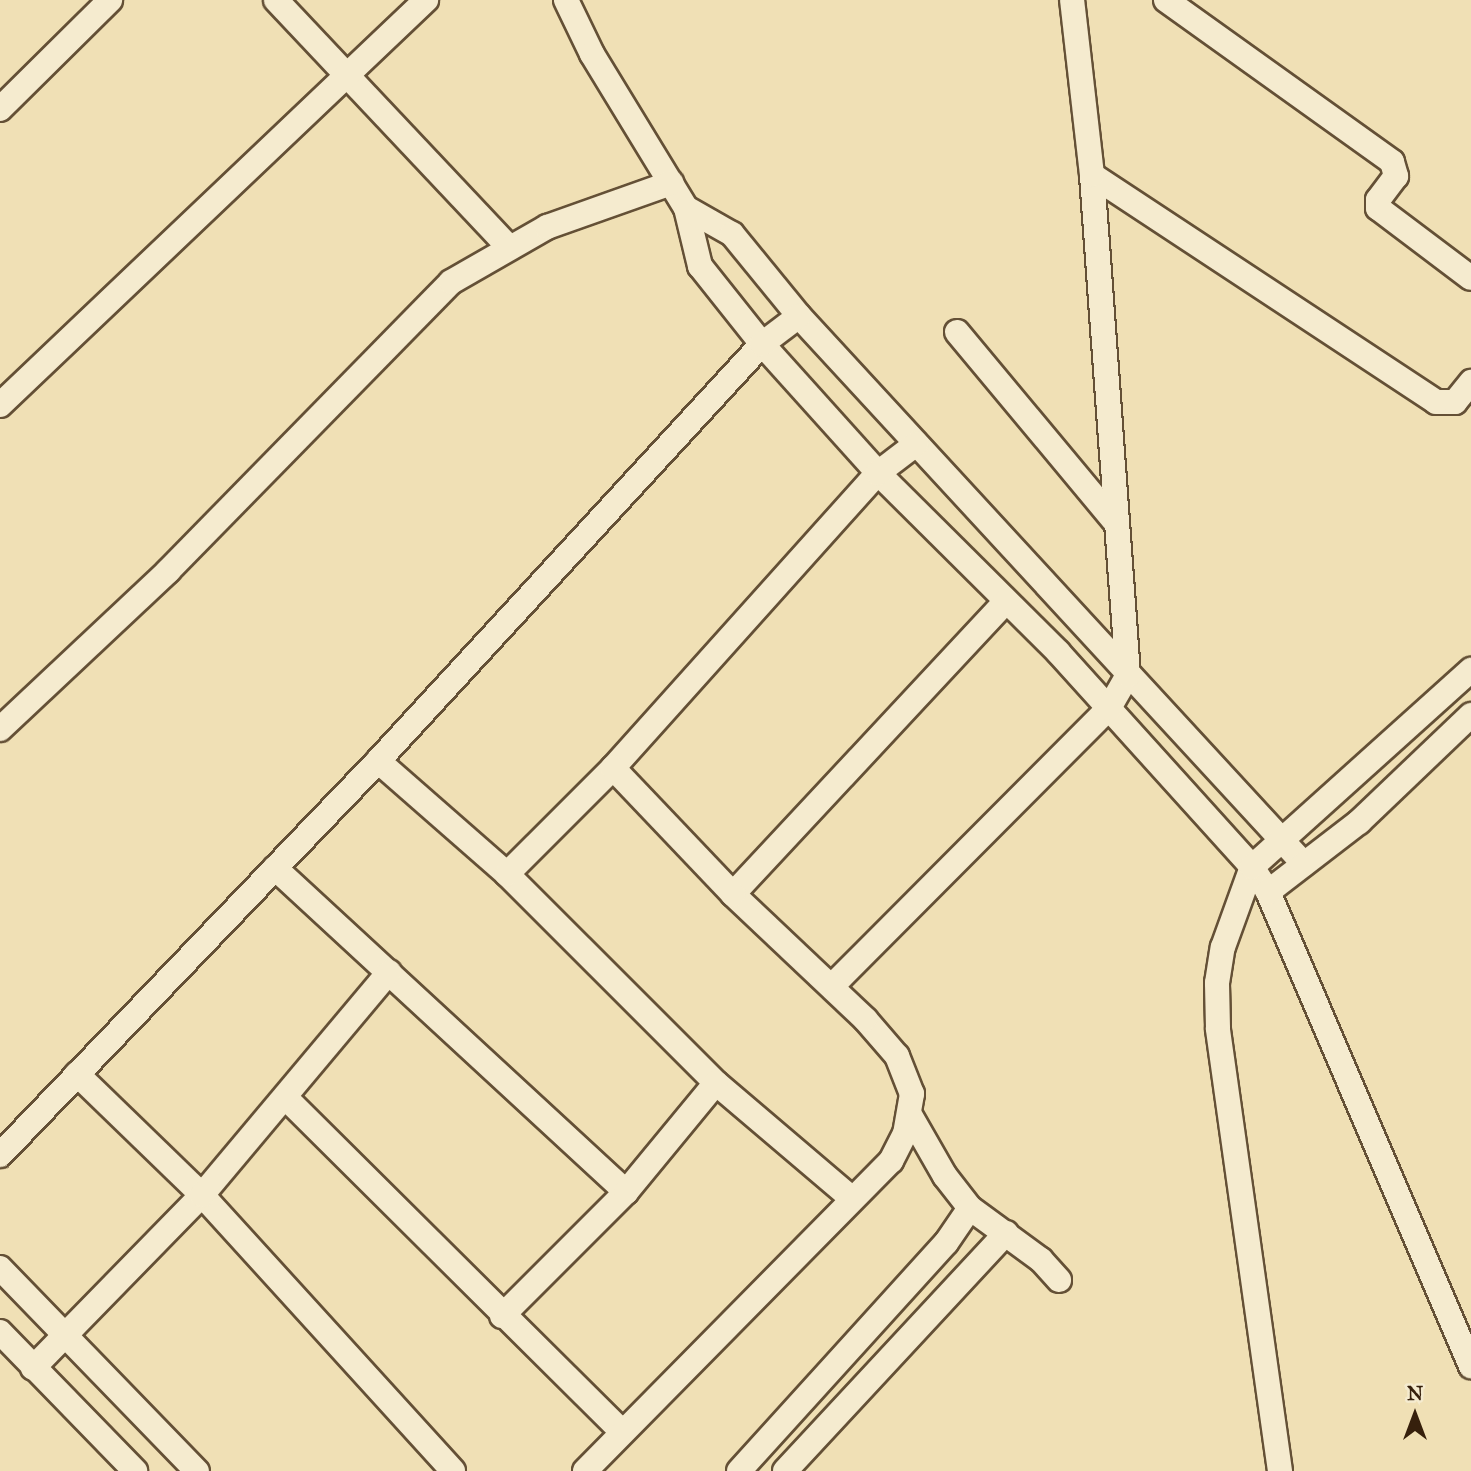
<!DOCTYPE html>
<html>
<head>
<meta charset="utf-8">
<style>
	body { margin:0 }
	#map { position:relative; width:1471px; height:1471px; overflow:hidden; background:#f0e0b5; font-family:"IM FELL Great Primer",serif }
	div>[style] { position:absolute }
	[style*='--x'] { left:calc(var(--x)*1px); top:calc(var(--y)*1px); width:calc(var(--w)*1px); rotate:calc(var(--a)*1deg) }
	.roads { filter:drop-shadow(2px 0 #645036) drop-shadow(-2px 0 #645036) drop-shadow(0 2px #645036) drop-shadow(0 -2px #645036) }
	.minor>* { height:24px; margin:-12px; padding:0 12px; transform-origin:12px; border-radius:12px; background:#f5ebcf }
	span { translate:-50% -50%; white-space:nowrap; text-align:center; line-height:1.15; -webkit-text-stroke:5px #f5ebcf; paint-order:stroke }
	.north { position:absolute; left:1380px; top:1380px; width:70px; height:70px; -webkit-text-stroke:5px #f5ebcf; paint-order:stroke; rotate:0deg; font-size:19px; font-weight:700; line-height:28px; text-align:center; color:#36200c }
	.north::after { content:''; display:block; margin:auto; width:24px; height:32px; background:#36200c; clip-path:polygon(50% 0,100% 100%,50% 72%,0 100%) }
</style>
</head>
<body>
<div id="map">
	<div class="roads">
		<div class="minor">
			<div style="--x:276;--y:0;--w:338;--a:46.7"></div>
			<div style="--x:566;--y:0;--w:60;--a:64.3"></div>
			<div style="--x:592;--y:54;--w:180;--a:58.6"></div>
			<div style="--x:686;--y:208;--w:60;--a:76.4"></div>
			<div style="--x:700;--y:266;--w:100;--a:51.5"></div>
			<div style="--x:762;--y:344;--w:173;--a:48"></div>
			<div style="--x:878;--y:473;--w:254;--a:44.8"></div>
			<div style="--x:1058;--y:652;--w:290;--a:47.9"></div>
			<div style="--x:1252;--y:867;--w:30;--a:57"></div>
			<div style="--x:1268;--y:892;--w:516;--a:66.82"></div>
			<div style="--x:1166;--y:0;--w:278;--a:35.6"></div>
			<div style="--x:1392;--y:162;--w:15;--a:74"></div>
			<div style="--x:1396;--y:176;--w:30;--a:127"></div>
			<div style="--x:1378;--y:200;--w:8;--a:90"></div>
			<div style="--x:1378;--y:208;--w:116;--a:37"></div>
			<div style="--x:0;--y:109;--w:155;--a:-44.7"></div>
			<div style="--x:1092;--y:175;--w:412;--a:33.4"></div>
			<div style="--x:1436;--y:402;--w:19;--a:0"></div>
			<div style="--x:1455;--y:402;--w:26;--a:-51"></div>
			<div style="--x:686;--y:208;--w:53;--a:29.5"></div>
			<div style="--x:732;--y:234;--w:106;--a:50.7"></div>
			<div style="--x:799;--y:316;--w:745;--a:47.34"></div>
			<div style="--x:957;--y:332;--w:244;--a:50.2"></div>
			<div style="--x:0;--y:405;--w:588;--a:-43.55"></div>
			<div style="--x:0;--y:729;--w:231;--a:-43.2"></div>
			<div style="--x:168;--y:571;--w:404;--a:-45.6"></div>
			<div style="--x:451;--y:282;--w:111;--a:-29.8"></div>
			<div style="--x:547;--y:227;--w:132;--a:-19.5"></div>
			<div style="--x:378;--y:761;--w:171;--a:41.2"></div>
			<div style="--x:507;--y:874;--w:296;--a:45"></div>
			<div style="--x:716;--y:1083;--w:177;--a:40.4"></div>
			<div style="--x:275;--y:868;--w:478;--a:42.7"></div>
			<div style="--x:507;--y:874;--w:150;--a:-45"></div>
			<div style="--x:613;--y:768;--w:397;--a:-48.1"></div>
			<div style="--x:878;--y:473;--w:48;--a:-37.3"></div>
			<div style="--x:1268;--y:892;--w:115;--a:-37.6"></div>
			<div style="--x:1359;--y:822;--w:155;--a:-43.7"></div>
			<div style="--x:733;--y:894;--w:400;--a:-47"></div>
			<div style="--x:833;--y:985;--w:391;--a:-45.1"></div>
			<div style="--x:1109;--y:708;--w:38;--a:-60"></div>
			<div style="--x:1128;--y:675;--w:501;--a:-94.12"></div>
			<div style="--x:1092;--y:175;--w:176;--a:-96.5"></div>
			<div style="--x:77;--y:1074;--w:174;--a:44.1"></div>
			<div style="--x:202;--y:1195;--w:373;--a:47.7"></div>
			<div style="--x:287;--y:1099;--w:471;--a:44.8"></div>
			<div style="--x:910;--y:1115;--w:70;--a:60.2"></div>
			<div style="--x:945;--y:1176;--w:41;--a:52"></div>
			<div style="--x:970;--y:1208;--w:88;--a:36.2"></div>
			<div style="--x:1041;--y:1260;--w:27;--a:48"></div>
			<div style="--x:0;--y:1155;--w:546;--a:-46.19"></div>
			<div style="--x:378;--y:761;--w:567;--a:-47.36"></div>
			<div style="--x:762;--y:344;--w:46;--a:-37.1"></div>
			<div style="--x:0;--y:1268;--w:283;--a:45.9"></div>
			<div style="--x:502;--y:1316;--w:175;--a:-45"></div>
			<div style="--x:626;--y:1192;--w:141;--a:-50.5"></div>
			<div style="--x:0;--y:1332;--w:194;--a:45.8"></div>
			<div style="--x:33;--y:1368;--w:242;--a:-45.7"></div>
			<div style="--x:202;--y:1195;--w:291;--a:-50"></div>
			<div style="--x:585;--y:1471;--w:436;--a:-45.4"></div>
			<div style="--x:891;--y:1161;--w:30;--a:-63"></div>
			<div style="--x:905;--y:1134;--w:41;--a:-80.1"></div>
			<div style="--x:912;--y:1094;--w:41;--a:-111.5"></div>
			<div style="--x:897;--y:1056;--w:49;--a:-130.9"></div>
			<div style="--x:865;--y:1019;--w:182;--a:-136.6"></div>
			<div style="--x:733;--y:894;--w:174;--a:-133.6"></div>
			<div style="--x:739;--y:1471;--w:308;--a:-47.8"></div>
			<div style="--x:946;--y:1243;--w:42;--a:-55.6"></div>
			<div style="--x:785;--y:1471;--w:325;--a:-47.1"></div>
			<div style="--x:1280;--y:1471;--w:447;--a:-98"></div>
			<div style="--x:1218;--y:1028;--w:45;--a:-91.3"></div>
			<div style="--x:1217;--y:983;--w:36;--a:-81"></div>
			<div style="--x:1223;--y:947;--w:85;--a:-70.1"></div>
			<div style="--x:1252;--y:867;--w:295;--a:-42"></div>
		</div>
	</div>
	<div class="north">N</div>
</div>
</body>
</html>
